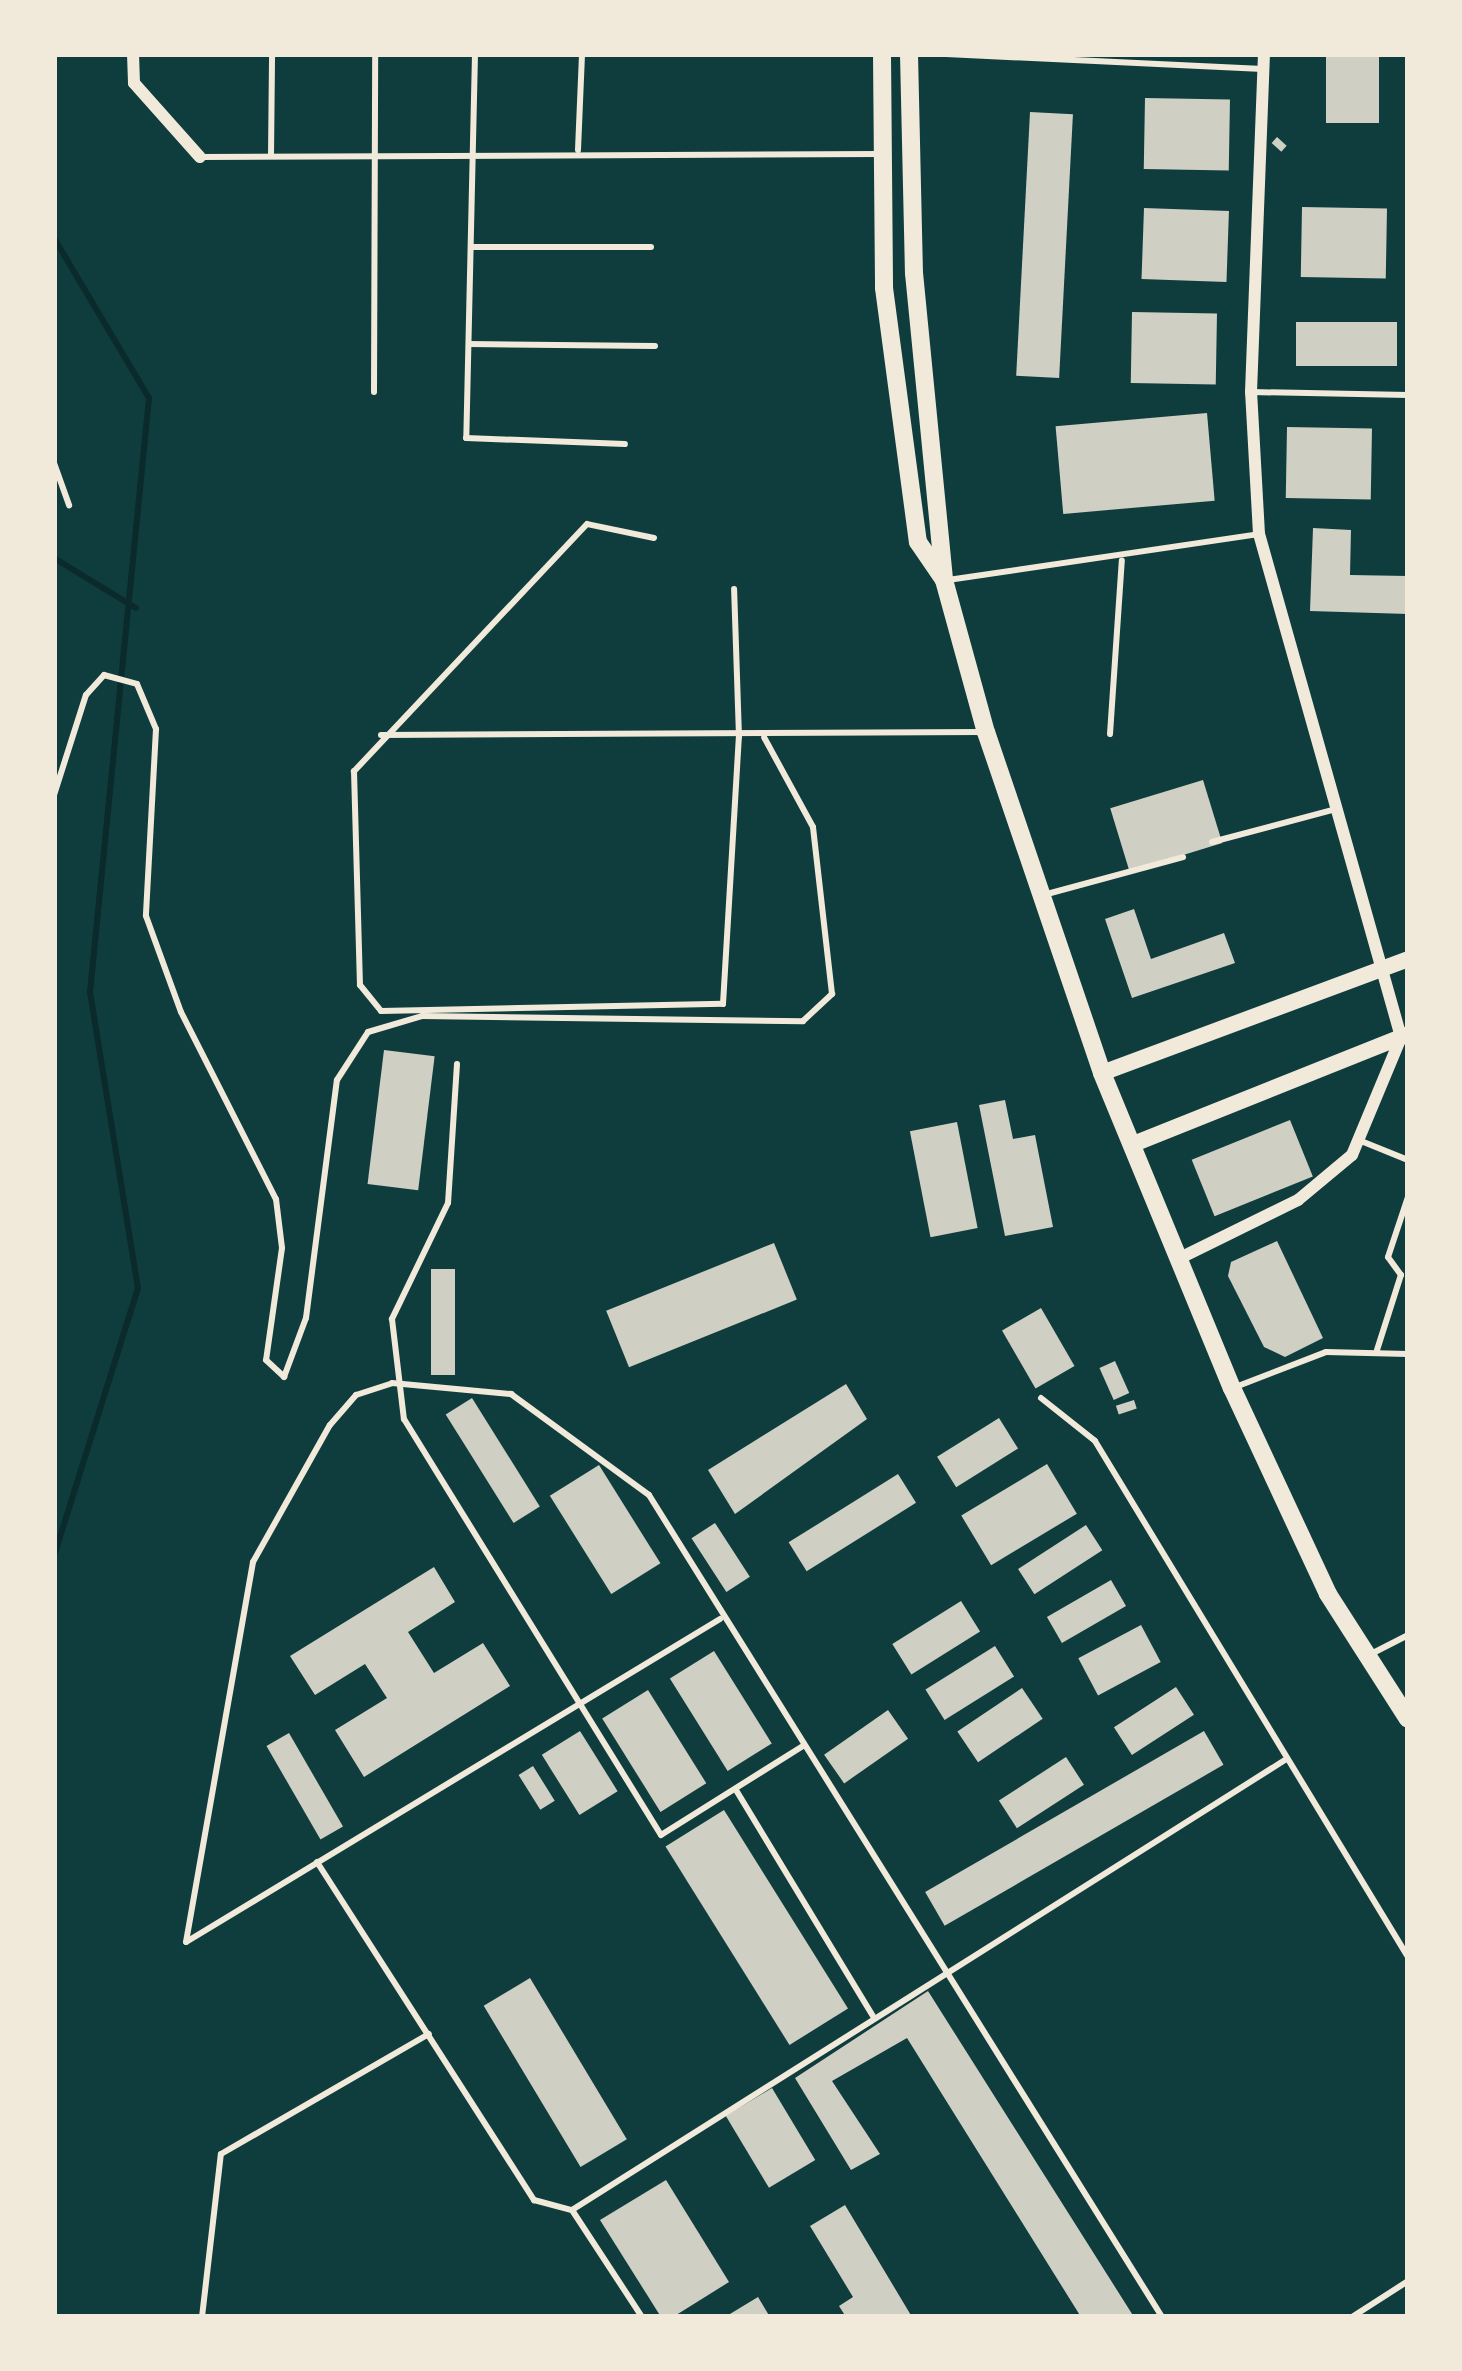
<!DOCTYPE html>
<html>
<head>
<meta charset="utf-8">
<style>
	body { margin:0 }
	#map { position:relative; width:1462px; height:2371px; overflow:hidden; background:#0f3d3e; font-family:Poppins,sans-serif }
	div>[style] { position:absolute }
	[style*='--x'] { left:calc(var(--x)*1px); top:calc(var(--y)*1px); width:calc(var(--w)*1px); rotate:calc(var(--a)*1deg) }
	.stream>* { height:6px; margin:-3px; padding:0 3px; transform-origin:3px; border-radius:3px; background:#0a2a2b }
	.building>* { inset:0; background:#cfcfc3; transform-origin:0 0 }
	.service>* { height:6px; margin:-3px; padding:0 3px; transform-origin:3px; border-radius:3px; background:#f1e9da }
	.minor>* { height:12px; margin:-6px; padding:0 6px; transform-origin:6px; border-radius:6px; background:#f1e9da }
	.secondary>* { height:16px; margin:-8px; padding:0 8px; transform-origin:8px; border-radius:8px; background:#f1e9da }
	.primary>* { height:18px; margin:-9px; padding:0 9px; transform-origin:9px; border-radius:9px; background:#f1e9da }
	span { translate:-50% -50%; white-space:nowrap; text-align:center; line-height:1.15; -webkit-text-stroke:9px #f1e9da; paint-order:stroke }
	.frame { position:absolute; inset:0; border:57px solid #f1e9da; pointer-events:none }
</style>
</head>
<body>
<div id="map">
	<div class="stream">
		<div style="--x:54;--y:238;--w:186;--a:59.3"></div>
		<div style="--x:149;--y:398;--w:597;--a:95.67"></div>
		<div style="--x:90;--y:992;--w:300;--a:80.8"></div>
		<div style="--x:138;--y:1288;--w:281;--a:107.4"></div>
		<div style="--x:54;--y:558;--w:96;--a:31.4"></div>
	</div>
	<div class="building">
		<div style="left:1326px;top:54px;width:53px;height:69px"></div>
		<div style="left:1145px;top:98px;width:85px;height:71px;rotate:1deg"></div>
		<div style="left:1030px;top:112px;width:43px;height:264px;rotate:3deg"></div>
		<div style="left:1277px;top:137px;width:13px;height:8px;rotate:42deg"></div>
		<div style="left:1302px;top:207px;width:85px;height:70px;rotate:1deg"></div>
		<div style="left:1144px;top:208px;width:85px;height:71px;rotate:2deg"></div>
		<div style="left:1132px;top:312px;width:85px;height:71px;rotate:1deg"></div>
		<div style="left:1397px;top:322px;width:44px;height:101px;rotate:90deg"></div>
		<div style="left:1207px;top:413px;width:88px;height:152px;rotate:85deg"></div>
		<div style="left:1287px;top:427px;width:85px;height:71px;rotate:1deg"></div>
		<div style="clip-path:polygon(1313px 528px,1351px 530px,1350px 575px,1408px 576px,1408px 614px,1310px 611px)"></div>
		<div style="left:1203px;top:780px;width:66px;height:97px;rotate:73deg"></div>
		<div style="clip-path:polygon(1134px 909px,1151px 959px,1224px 933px,1235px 963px,1132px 998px,1105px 919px)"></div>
		<div style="left:384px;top:1050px;width:51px;height:135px;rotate:7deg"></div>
		<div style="clip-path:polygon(1005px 1100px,1013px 1139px,1035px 1135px,1053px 1227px,1005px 1236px,979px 1105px)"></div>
		<div style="left:1290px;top:1120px;width:61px;height:106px;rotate:68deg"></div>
		<div style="left:957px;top:1122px;width:108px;height:48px;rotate:79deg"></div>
		<div style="clip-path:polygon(1277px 1241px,1323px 1338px,1285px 1357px,1264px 1347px,1228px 1276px,1231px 1262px)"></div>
		<div style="left:774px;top:1243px;width:61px;height:181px;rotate:68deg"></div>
		<div style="left:431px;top:1269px;width:24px;height:106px"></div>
		<div style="left:1041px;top:1308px;width:67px;height:45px;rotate:60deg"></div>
		<div style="left:1115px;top:1361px;width:35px;height:17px;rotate:66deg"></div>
		<div style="clip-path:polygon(846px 1384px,867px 1419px,735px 1514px,708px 1470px)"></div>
		<div style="left:472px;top:1398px;width:128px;height:31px;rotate:58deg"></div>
		<div style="left:1134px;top:1400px;width:9px;height:19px;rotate:72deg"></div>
		<div style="left:999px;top:1418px;width:36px;height:73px;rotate:58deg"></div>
		<div style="left:1047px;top:1464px;width:58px;height:100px;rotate:59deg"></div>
		<div style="left:599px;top:1465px;width:116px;height:58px;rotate:58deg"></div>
		<div style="left:898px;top:1474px;width:34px;height:129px;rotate:58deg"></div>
		<div style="left:715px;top:1523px;width:64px;height:28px;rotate:57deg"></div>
		<div style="left:1086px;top:1525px;width:30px;height:81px;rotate:57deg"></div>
		<div style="clip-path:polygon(434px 1567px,455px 1602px,408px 1632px,434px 1673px,483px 1643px,510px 1686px,364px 1777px,335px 1730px,387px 1698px,365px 1664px,315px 1695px,290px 1656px)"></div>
		<div style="left:1111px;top:1580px;width:30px;height:74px;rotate:60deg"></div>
		<div style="left:961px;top:1601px;width:36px;height:81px;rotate:58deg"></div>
		<div style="left:1141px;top:1625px;width:42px;height:71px;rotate:62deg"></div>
		<div style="left:995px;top:1646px;width:36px;height:82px;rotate:58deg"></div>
		<div style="left:714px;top:1651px;width:109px;height:52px;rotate:58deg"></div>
		<div style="left:1176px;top:1687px;width:33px;height:74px;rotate:57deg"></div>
		<div style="left:1022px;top:1688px;width:37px;height:78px;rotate:56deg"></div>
		<div style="left:648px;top:1690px;width:110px;height:54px;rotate:58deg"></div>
		<div style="left:888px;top:1710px;width:35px;height:78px;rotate:55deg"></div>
		<div style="left:580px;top:1731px;width:71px;height:45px;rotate:58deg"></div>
		<div style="left:1204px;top:1731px;width:39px;height:322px;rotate:60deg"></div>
		<div style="left:289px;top:1733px;width:108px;height:26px;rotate:60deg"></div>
		<div style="left:1066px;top:1757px;width:33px;height:80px;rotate:57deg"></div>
		<div style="left:533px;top:1766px;width:41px;height:17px;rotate:58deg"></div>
		<div style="left:724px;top:1810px;width:234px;height:69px;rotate:58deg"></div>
		<div style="left:530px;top:1978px;width:188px;height:54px;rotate:59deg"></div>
		<div style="clip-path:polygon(928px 1991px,1134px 2317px,1081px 2317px,907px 2038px,832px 2081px,880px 2154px,851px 2170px,795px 2078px)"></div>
		<div style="left:772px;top:2088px;width:84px;height:54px;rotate:59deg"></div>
		<div style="clip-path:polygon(666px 2180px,729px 2282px,673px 2317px,661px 2317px,600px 2220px)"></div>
		<div style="clip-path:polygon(845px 2205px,912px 2317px,846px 2317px,839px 2306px,853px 2297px,810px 2226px)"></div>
		<div style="clip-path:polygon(758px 2297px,770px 2317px,725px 2317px)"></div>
	</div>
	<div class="service">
		<div style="--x:475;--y:54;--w:384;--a:91.3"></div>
		<div style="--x:466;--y:438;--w:159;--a:2.2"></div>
		<div style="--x:946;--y:54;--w:317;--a:2.7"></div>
		<div style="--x:578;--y:150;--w:96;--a:-87.6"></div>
		<div style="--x:271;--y:156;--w:102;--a:-89.4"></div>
		<div style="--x:200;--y:157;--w:680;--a:-0.25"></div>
		<div style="--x:472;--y:247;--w:179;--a:0"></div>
		<div style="--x:469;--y:344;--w:186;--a:0.6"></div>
		<div style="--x:374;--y:392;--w:338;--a:-89.8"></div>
		<div style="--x:1251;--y:392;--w:157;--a:1.1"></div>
		<div style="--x:54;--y:463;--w:45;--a:70.3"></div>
		<div style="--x:654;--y:538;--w:68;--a:-168.2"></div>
		<div style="--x:587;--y:524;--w:340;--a:133.3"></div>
		<div style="--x:354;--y:771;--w:214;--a:88.4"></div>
		<div style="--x:360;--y:985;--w:33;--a:51"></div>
		<div style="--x:381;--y:1011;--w:342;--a:-1.2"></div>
		<div style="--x:723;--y:1004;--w:267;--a:-86.6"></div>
		<div style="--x:739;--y:737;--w:148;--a:-91.9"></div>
		<div style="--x:948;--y:580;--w:314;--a:-8.4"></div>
		<div style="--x:1110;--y:734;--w:174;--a:-86.1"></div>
		<div style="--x:381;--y:735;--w:602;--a:-0.29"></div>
		<div style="--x:54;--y:795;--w:105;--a:-72.3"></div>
		<div style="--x:86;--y:695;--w:27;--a:-48"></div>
		<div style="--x:104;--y:675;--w:34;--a:15"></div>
		<div style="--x:137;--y:684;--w:49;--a:67.1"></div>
		<div style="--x:156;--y:729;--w:187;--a:93.1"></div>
		<div style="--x:146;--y:916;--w:102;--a:70"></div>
		<div style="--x:181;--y:1012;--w:210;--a:63.1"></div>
		<div style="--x:276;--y:1199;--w:49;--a:83"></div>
		<div style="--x:282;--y:1248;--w:113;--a:98.1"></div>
		<div style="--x:266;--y:1360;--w:25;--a:43"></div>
		<div style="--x:284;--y:1377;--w:63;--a:-69.6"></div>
		<div style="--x:306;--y:1318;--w:240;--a:-82.6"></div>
		<div style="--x:337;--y:1080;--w:57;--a:-57.1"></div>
		<div style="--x:368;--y:1032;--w:56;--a:-16.5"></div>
		<div style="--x:422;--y:1016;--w:381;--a:0.8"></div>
		<div style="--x:803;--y:1021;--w:40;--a:-43"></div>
		<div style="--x:832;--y:994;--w:168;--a:-96.5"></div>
		<div style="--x:813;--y:827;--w:102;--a:-118.6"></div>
		<div style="--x:1212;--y:842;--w:124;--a:-14.9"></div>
		<div style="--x:1047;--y:894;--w:141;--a:-15.2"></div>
		<div style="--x:457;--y:1064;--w:139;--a:93.7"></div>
		<div style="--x:448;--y:1203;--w:129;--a:115.8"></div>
		<div style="--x:392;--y:1319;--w:101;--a:83.2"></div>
		<div style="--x:404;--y:1419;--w:489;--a:58.3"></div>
		<div style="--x:661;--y:1835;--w:168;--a:-32.1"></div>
		<div style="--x:1361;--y:1141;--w:51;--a:22"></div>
		<div style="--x:1377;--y:1350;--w:79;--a:-72.3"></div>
		<div style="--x:1401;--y:1275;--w:22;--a:-126"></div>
		<div style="--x:1388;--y:1257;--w:63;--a:-71.6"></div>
		<div style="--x:1238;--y:1386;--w:94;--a:-21.1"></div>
		<div style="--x:1326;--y:1352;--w:82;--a:1.4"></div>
		<div style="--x:1041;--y:1398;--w:69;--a:38.5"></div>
		<div style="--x:1095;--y:1441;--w:604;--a:58.76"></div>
		<div style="--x:720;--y:1619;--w:624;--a:148.83"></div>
		<div style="--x:186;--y:1942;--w:386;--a:-80"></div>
		<div style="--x:253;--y:1562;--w:157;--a:-60.7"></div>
		<div style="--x:330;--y:1425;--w:40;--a:-49"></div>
		<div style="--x:356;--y:1395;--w:38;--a:-18"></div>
		<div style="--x:392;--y:1383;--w:120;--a:5.3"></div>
		<div style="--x:511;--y:1394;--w:171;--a:36.2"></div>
		<div style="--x:649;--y:1495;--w:969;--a:58.03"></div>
		<div style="--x:1369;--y:1655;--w:44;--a:-27.1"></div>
		<div style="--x:736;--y:1790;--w:264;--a:58.8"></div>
		<div style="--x:317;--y:1862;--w:402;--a:57.3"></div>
		<div style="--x:534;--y:2200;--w:39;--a:15"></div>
		<div style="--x:572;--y:2210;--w:843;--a:-32.26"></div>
		<div style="--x:572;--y:2210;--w:128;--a:56.8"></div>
		<div style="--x:202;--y:2317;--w:164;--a:-83.4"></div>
		<div style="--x:221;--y:2154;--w:240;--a:-30"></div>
		<div style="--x:1352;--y:2317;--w:67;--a:-32.7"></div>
	</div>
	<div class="minor">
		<div style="--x:133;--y:54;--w:29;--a:88"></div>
		<div style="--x:134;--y:83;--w:99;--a:48.3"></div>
		<div style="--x:1178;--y:1259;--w:134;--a:-26.2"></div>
		<div style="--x:1298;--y:1200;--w:70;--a:-39.8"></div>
		<div style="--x:1352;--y:1155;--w:128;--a:-67.4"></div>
		<div style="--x:1401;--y:1037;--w:523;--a:-105.76"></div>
		<div style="--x:1259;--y:534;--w:142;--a:-93.2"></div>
		<div style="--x:1251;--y:392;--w:338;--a:-87.8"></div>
	</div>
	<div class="secondary">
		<div style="--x:1102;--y:1073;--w:327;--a:-20.4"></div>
		<div style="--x:1131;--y:1145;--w:298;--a:-21.8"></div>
	</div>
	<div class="primary">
		<div style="--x:882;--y:54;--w:234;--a:89.5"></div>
		<div style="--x:884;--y:288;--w:256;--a:82.4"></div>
		<div style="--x:918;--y:542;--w:46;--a:55.6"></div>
		<div style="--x:909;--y:54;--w:219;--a:88.7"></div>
		<div style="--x:914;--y:273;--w:308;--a:84.4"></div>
		<div style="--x:944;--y:580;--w:158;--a:74.6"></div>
		<div style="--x:986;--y:732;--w:360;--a:71.2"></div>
		<div style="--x:1102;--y:1073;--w:341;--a:67.6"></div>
		<div style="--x:1232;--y:1388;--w:227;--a:65"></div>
		<div style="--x:1328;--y:1594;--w:148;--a:57.4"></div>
	</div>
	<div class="frame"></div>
</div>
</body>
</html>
